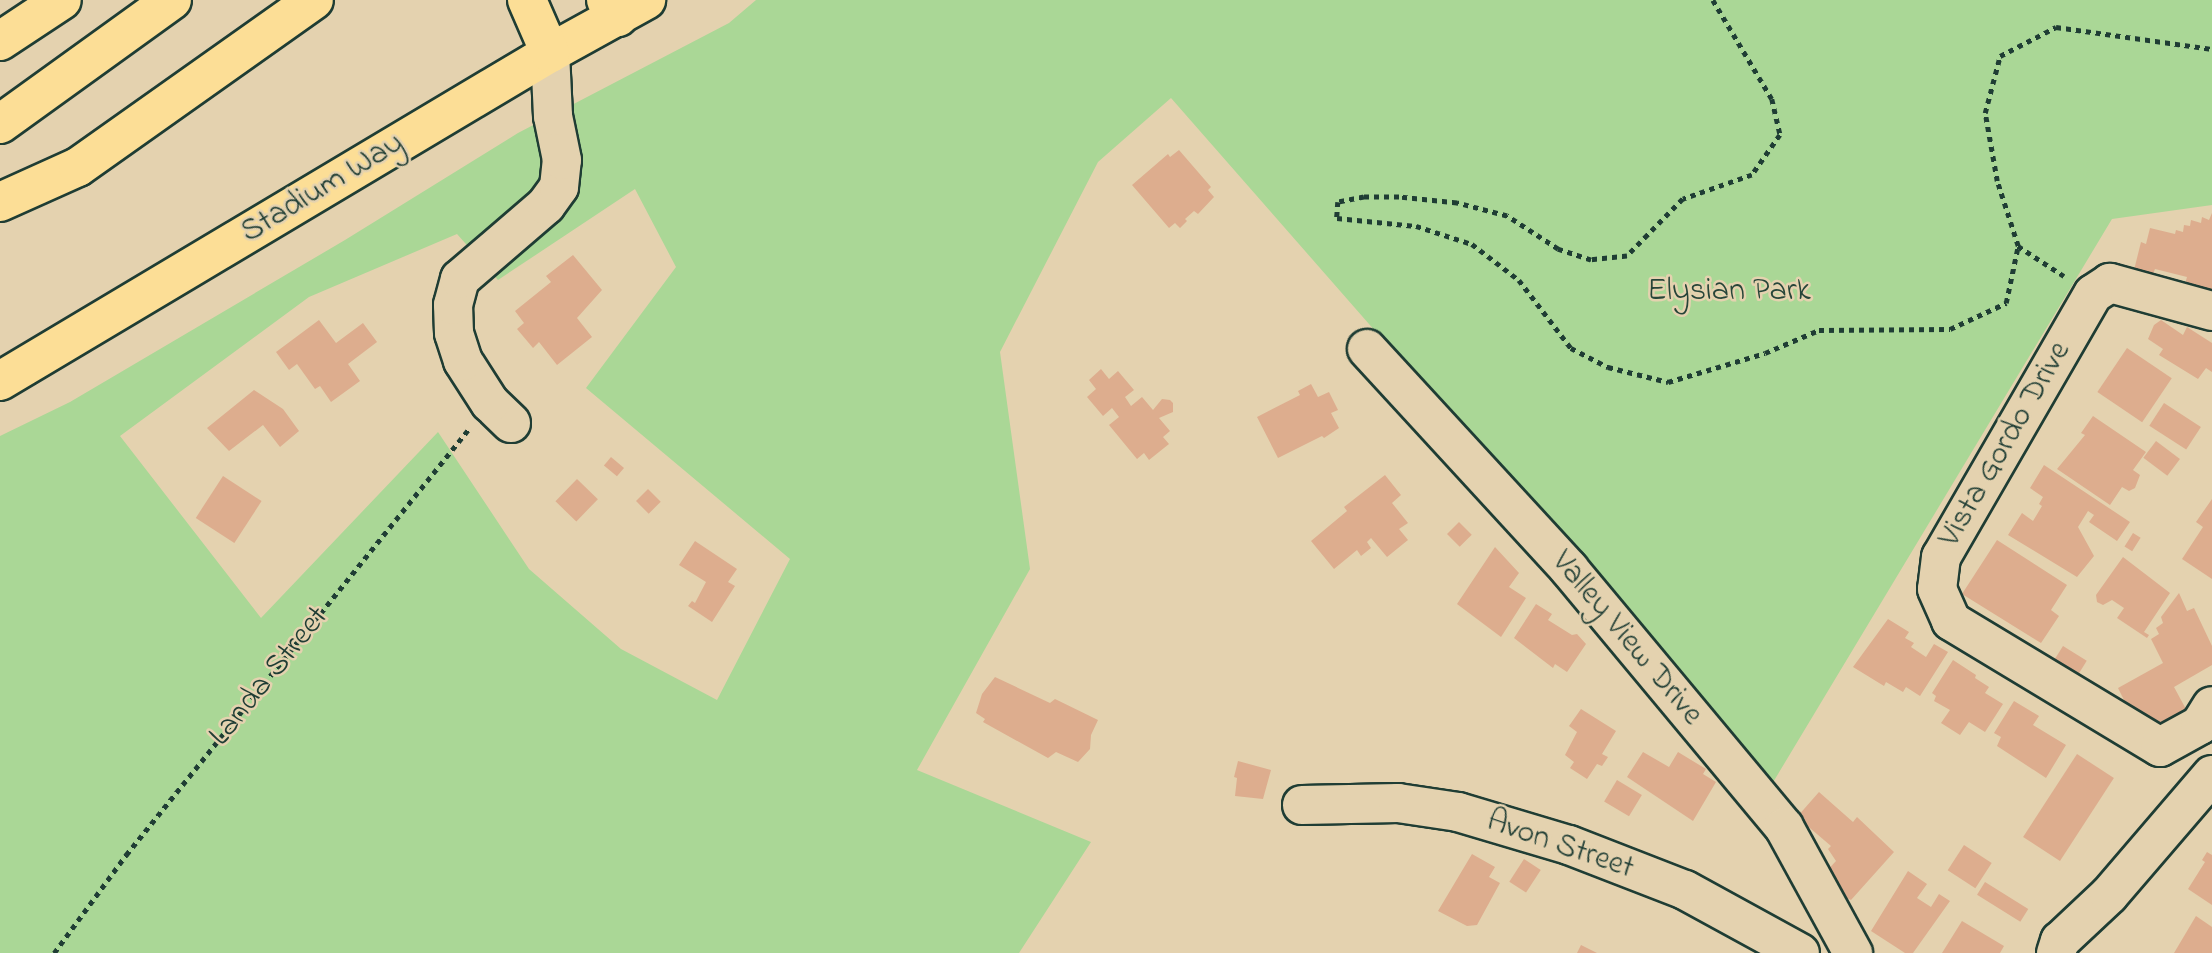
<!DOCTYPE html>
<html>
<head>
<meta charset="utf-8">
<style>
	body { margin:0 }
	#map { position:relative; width:2212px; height:953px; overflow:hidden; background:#e4d2af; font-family:"Indie Flower",sans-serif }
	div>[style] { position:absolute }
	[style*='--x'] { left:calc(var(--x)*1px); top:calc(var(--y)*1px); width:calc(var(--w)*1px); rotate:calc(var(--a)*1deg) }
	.green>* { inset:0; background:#aad796 }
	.building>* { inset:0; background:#ddad8e; transform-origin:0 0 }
	.path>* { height:4.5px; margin-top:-2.25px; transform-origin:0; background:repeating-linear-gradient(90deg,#1f3d34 0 5px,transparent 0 10px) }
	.roads { filter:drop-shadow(2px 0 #1f3d34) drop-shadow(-2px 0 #1f3d34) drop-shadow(0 2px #1f3d34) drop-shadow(0 -2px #1f3d34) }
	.minor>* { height:38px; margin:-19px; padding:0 19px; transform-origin:19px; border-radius:19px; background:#e4d2af }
	.major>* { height:38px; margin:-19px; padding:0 19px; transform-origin:19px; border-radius:19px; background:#fcde96 }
	.highway>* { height:38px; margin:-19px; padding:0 19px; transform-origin:19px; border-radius:19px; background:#fcde96 }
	span { translate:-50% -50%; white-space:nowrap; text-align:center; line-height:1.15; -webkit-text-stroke:5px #e4d2af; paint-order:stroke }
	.street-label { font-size:32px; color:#1f3d34 }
	.park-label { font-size:32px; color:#264539 }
</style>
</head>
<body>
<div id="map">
	<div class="green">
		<div style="clip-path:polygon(evenodd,756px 0,2212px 0,2212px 205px,2112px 219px,1772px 784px,1171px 98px,1098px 162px,1000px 352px,1030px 569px,917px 770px,1091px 842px,1019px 953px,0 953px,0 436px,70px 402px,345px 240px,518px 133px,729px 23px,756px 0,635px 189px,676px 267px,586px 388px,790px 559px,717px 700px,621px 649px,529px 569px,438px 432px,261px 618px,120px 436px,309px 297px,457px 234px,498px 280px,635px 189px)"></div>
	</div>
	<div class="building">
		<div style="clip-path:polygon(1179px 150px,1211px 187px,1208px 190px,1214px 197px,1198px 214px,1194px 211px,1185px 219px,1187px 221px,1180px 228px,1175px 223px,1169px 228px,1132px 185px,1168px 154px,1170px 157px)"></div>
		<div style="clip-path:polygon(2212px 213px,2212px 290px,2185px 284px,2187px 277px,2155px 269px,2153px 274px,2134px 270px,2141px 242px,2146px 244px,2150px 228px,2175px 234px,2176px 230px,2183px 232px,2184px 225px,2190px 226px,2191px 220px,2201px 223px,2202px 217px,2209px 220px)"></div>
		<div style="clip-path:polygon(573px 255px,602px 290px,577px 318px,592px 337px,557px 365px,539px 342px,533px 348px,517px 329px,524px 323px,515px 311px,551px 282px,546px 276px)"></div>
		<div style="clip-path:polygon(319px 320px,336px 343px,363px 323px,377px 342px,348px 364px,360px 381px,331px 402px,320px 386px,315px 389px,297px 364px,289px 370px,276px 352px)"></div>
		<div style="clip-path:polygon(2161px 320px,2183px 335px,2187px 327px,2212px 343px,2212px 372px,2206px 368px,2198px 379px,2159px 355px,2163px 349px,2148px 339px,2154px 325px)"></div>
		<div style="left:2127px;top:348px;width:54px;height:53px;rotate:34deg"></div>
		<div style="clip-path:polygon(1101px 369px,1109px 379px,1118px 371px,1134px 390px,1125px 397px,1131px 406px,1142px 397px,1153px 410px,1162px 399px,1170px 400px,1173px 403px,1173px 412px,1159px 418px,1170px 431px,1163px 437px,1169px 444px,1149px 460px,1144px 453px,1137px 459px,1109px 425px,1119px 417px,1112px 408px,1103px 416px,1087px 397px,1096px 389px,1089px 380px)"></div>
		<div style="clip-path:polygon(1311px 384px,1318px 397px,1329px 392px,1338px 410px,1331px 413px,1339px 428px,1324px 438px,1322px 436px,1278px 458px,1257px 417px,1300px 395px,1298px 391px)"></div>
		<div style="clip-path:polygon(254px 390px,283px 409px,299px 431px,280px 447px,263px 425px,229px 451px,207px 428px)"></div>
		<div style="left:2164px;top:403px;width:44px;height:27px;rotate:33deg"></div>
		<div style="clip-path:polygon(2093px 416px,2146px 452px,2133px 470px,2140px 475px,2135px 488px,2129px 491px,2122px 487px,2110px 505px,2057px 469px,2085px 435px,2081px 433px)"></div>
		<div style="left:2156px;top:441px;width:30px;height:21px;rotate:37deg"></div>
		<div style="left:611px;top:457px;width:17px;height:11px;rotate:40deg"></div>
		<div style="clip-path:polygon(2044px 465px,2130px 522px,2117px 541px,2089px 522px,2094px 515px,2088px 511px,2078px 527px,2094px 556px,2077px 577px,2008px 535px,2022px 513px,2033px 521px,2042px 506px,2039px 504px,2043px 497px,2030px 488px)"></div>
		<div style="clip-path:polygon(1385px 475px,1401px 495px,1392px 503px,1408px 523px,1399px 529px,1408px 540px,1387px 557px,1371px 538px,1367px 542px,1371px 548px,1361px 556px,1357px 550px,1334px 569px,1311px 541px,1347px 511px,1344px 507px)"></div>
		<div style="left:223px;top:476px;width:46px;height:50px;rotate:33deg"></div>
		<div style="left:577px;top:479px;width:29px;height:31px;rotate:44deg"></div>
		<div style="left:648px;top:489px;width:18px;height:17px;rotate:45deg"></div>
		<div style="clip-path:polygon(2212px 499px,2212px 579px,2182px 559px,2203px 527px,2196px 522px)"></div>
		<div style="left:1459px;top:522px;width:18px;height:17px;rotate:45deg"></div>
		<div style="left:2133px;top:533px;width:9px;height:16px;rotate:32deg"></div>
		<div style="clip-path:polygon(1997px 540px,2067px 585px,2051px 610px,2059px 616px,2041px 643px,1962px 594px)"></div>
		<div style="clip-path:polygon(695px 541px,737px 569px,728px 582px,735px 586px,712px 622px,688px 606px,692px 601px,695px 603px,706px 582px,679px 565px)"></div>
		<div style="clip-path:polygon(1495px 547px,1519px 573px,1509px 587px,1526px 598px,1501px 637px,1457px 604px)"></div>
		<div style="clip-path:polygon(2123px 557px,2170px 593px,2144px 632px,2149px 635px,2147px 638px,2117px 618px,2124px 608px,2112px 600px,2103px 605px,2097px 602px,2096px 595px)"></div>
		<div style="clip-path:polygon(2179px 593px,2187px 611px,2194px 608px,2212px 646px,2212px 665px,2174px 687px,2187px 711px,2141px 734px,2118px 688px,2163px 663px,2151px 639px,2159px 634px,2156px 628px,2163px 623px,2161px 617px)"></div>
		<div style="clip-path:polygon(1536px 604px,1552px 614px,1548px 620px,1572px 635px,1577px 634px,1586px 644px,1567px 672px,1555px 664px,1553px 668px,1514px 638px)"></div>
		<div style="clip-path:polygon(1888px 619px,1909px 632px,1905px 638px,1914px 643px,1911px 647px,1926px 657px,1934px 644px,1948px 652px,1920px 696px,1906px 687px,1903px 692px,1886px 682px,1884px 686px,1853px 667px)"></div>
		<div style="left:2063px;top:646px;width:28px;height:29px;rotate:32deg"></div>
		<div style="clip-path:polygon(1953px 660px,1976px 675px,1975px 678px,1989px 687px,1985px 693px,2003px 704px,1985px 732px,1969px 722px,1960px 735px,1941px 723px,1950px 710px,1934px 701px,1936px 696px,1932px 693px)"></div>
		<div style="clip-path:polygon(995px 677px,1050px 703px,1055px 699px,1098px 720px,1091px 735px,1090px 749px,1078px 762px,1056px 752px,1048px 758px,983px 722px,985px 719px,976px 713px,982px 694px)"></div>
		<div style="clip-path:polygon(2014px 701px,2039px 716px,2033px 725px,2066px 745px,2046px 778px,1997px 746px,2001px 737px,1994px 733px)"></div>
		<div style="clip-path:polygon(1581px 709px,1616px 731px,1602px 754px,1608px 757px,1602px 766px,1597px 764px,1587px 779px,1570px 768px,1574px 762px,1565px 755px,1577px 732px,1569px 726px)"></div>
		<div style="clip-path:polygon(1643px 752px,1669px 767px,1678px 752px,1706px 769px,1703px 774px,1716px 782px,1693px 821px,1627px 777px)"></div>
		<div style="left:2077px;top:754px;width:44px;height:99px;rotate:33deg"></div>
		<div style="clip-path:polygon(1238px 761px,1271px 770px,1263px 799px,1235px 796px,1237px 778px,1234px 777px)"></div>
		<div style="left:1617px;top:780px;width:29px;height:25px;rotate:31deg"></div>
		<div style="clip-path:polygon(1819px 792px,1853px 822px,1857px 817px,1894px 852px,1851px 900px,1834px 892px,1823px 875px,1836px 861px,1828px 849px,1831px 846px,1797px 817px)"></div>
		<div style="left:1964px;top:845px;width:33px;height:30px;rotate:33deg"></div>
		<div style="clip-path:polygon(2207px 852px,2212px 855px,2212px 905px,2188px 889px,2205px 862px,2202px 860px)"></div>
		<div style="clip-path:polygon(1472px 854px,1495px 867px,1489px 877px,1500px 883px,1477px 925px,1467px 926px,1438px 911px)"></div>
		<div style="left:1524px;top:859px;width:20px;height:27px;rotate:33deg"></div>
		<div style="clip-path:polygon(1908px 871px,1927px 884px,1917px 898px,1931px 907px,1939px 894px,1950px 901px,1913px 953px,1905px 953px,1871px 931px)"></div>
		<div style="left:1985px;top:882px;width:51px;height:15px;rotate:32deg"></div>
		<div style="clip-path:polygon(2196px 916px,2212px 927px,2212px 953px,2174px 953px)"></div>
		<div style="clip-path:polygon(1962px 921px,2004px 946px,2000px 953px,1942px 953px)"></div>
		<div style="clip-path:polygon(1581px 945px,1597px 953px,1577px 953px)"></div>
	</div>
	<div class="path">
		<div style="--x:1713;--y:0;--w:115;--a:59.2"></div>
		<div style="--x:1772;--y:99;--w:37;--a:77"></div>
		<div style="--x:1780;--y:135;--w:49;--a:125"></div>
		<div style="--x:1752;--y:175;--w:73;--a:160.8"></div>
		<div style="--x:1683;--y:199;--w:80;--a:134.5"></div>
		<div style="--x:1627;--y:256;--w:36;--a:174"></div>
		<div style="--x:1591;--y:260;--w:35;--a:-162"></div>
		<div style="--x:1558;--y:249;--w:61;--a:-147.1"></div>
		<div style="--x:1507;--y:216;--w:52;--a:-165.4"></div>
		<div style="--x:1457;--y:203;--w:58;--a:-174.1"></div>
		<div style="--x:1399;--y:197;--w:35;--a:180"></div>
		<div style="--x:1364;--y:197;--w:26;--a:169"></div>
		<div style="--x:1338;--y:202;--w:16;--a:94"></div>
		<div style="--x:1337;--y:218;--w:79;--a:5.8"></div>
		<div style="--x:1416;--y:226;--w:59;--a:17.8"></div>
		<div style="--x:1472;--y:244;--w:59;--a:37.5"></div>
		<div style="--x:1519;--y:280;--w:86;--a:52.6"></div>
		<div style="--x:1571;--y:348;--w:42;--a:27.2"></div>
		<div style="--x:1608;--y:367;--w:62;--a:14"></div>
		<div style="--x:1668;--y:382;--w:101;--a:-16.6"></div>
		<div style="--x:1765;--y:353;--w:59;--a:-23.1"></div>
		<div style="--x:1819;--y:330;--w:131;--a:-0.4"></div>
		<div style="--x:1950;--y:329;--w:62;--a:-24.9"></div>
		<div style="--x:2006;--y:303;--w:58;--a:-78.1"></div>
		<div style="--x:2018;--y:246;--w:68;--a:-107.9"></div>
		<div style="--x:1997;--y:181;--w:69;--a:-100"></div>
		<div style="--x:1985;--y:113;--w:59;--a:-75.3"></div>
		<div style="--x:2000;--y:56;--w:63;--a:-27.4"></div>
		<div style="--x:2056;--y:27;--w:158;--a:8"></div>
		<div style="--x:2018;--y:246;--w:55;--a:33.1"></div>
		<div style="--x:54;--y:953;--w:122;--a:-53.7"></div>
		<div style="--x:126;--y:855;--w:546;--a:-51.18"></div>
	</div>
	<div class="roads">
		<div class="minor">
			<div style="--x:2212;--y:311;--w:106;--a:-164.6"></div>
			<div style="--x:2110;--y:283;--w:20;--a:147"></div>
			<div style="--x:2093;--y:294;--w:304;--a:120"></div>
			<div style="--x:1941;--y:557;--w:32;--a:97"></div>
			<div style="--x:1937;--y:589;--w:35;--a:66"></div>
			<div style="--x:1951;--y:621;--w:244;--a:31.1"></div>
			<div style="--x:2160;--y:747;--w:46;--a:-28.8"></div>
			<div style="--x:2200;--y:725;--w:22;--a:-58"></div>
			<div style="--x:1367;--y:349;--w:299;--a:47.4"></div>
			<div style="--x:1569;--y:569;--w:336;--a:50.2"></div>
			<div style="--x:1784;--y:827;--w:144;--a:61.3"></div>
			<div style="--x:511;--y:423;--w:29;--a:-136"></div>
			<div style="--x:490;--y:403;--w:50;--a:-122.7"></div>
			<div style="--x:463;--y:361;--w:29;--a:-108"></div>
			<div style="--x:454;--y:333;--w:28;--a:-92"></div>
			<div style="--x:453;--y:305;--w:27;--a:-75"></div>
			<div style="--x:460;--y:279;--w:113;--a:-40.7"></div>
			<div style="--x:546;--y:205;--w:22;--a:-54"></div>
			<div style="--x:559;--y:187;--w:27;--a:-84"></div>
			<div style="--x:562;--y:160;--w:45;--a:-101.6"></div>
			<div style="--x:553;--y:116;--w:63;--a:-92.7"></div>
			<div style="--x:1302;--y:805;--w:96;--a:-1.2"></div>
			<div style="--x:1398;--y:803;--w:61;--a:8.5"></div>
			<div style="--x:1458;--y:812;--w:116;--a:16.6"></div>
			<div style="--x:1569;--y:845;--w:124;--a:21.2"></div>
			<div style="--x:1685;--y:890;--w:131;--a:28.7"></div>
			<div style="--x:2056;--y:953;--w:13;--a:-72"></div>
			<div style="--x:2060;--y:941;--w:67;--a:-43.2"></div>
			<div style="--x:2109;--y:895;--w:158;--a:-49.4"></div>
		</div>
		<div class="major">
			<div style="--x:0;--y:381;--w:640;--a:-30.81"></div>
			<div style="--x:550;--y:53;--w:110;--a:-28.9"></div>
		</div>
		<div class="highway">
			<div style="--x:527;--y:0;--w:58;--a:66.5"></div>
			<div style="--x:606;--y:0;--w:21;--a:55"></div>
			<div style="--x:0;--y:41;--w:74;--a:-33.5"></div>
			<div style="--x:0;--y:124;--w:212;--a:-35.8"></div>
			<div style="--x:0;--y:202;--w:85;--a:-24.2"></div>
			<div style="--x:78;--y:167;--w:289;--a:-35.3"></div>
		</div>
	</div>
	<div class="street-label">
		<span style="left:323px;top:189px;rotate:-31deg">Stadium Way</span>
		<span style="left:2006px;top:445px;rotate:-60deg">Vista Gordo Drive</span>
		<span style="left:1626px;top:639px;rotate:50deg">Valley View Drive</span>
		<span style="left:270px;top:677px;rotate:-51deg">Landa Street</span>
		<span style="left:1560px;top:846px;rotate:19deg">Avon Street</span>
	</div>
	<div class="park-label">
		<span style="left:1729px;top:292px">Elysian Park</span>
	</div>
</div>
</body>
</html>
